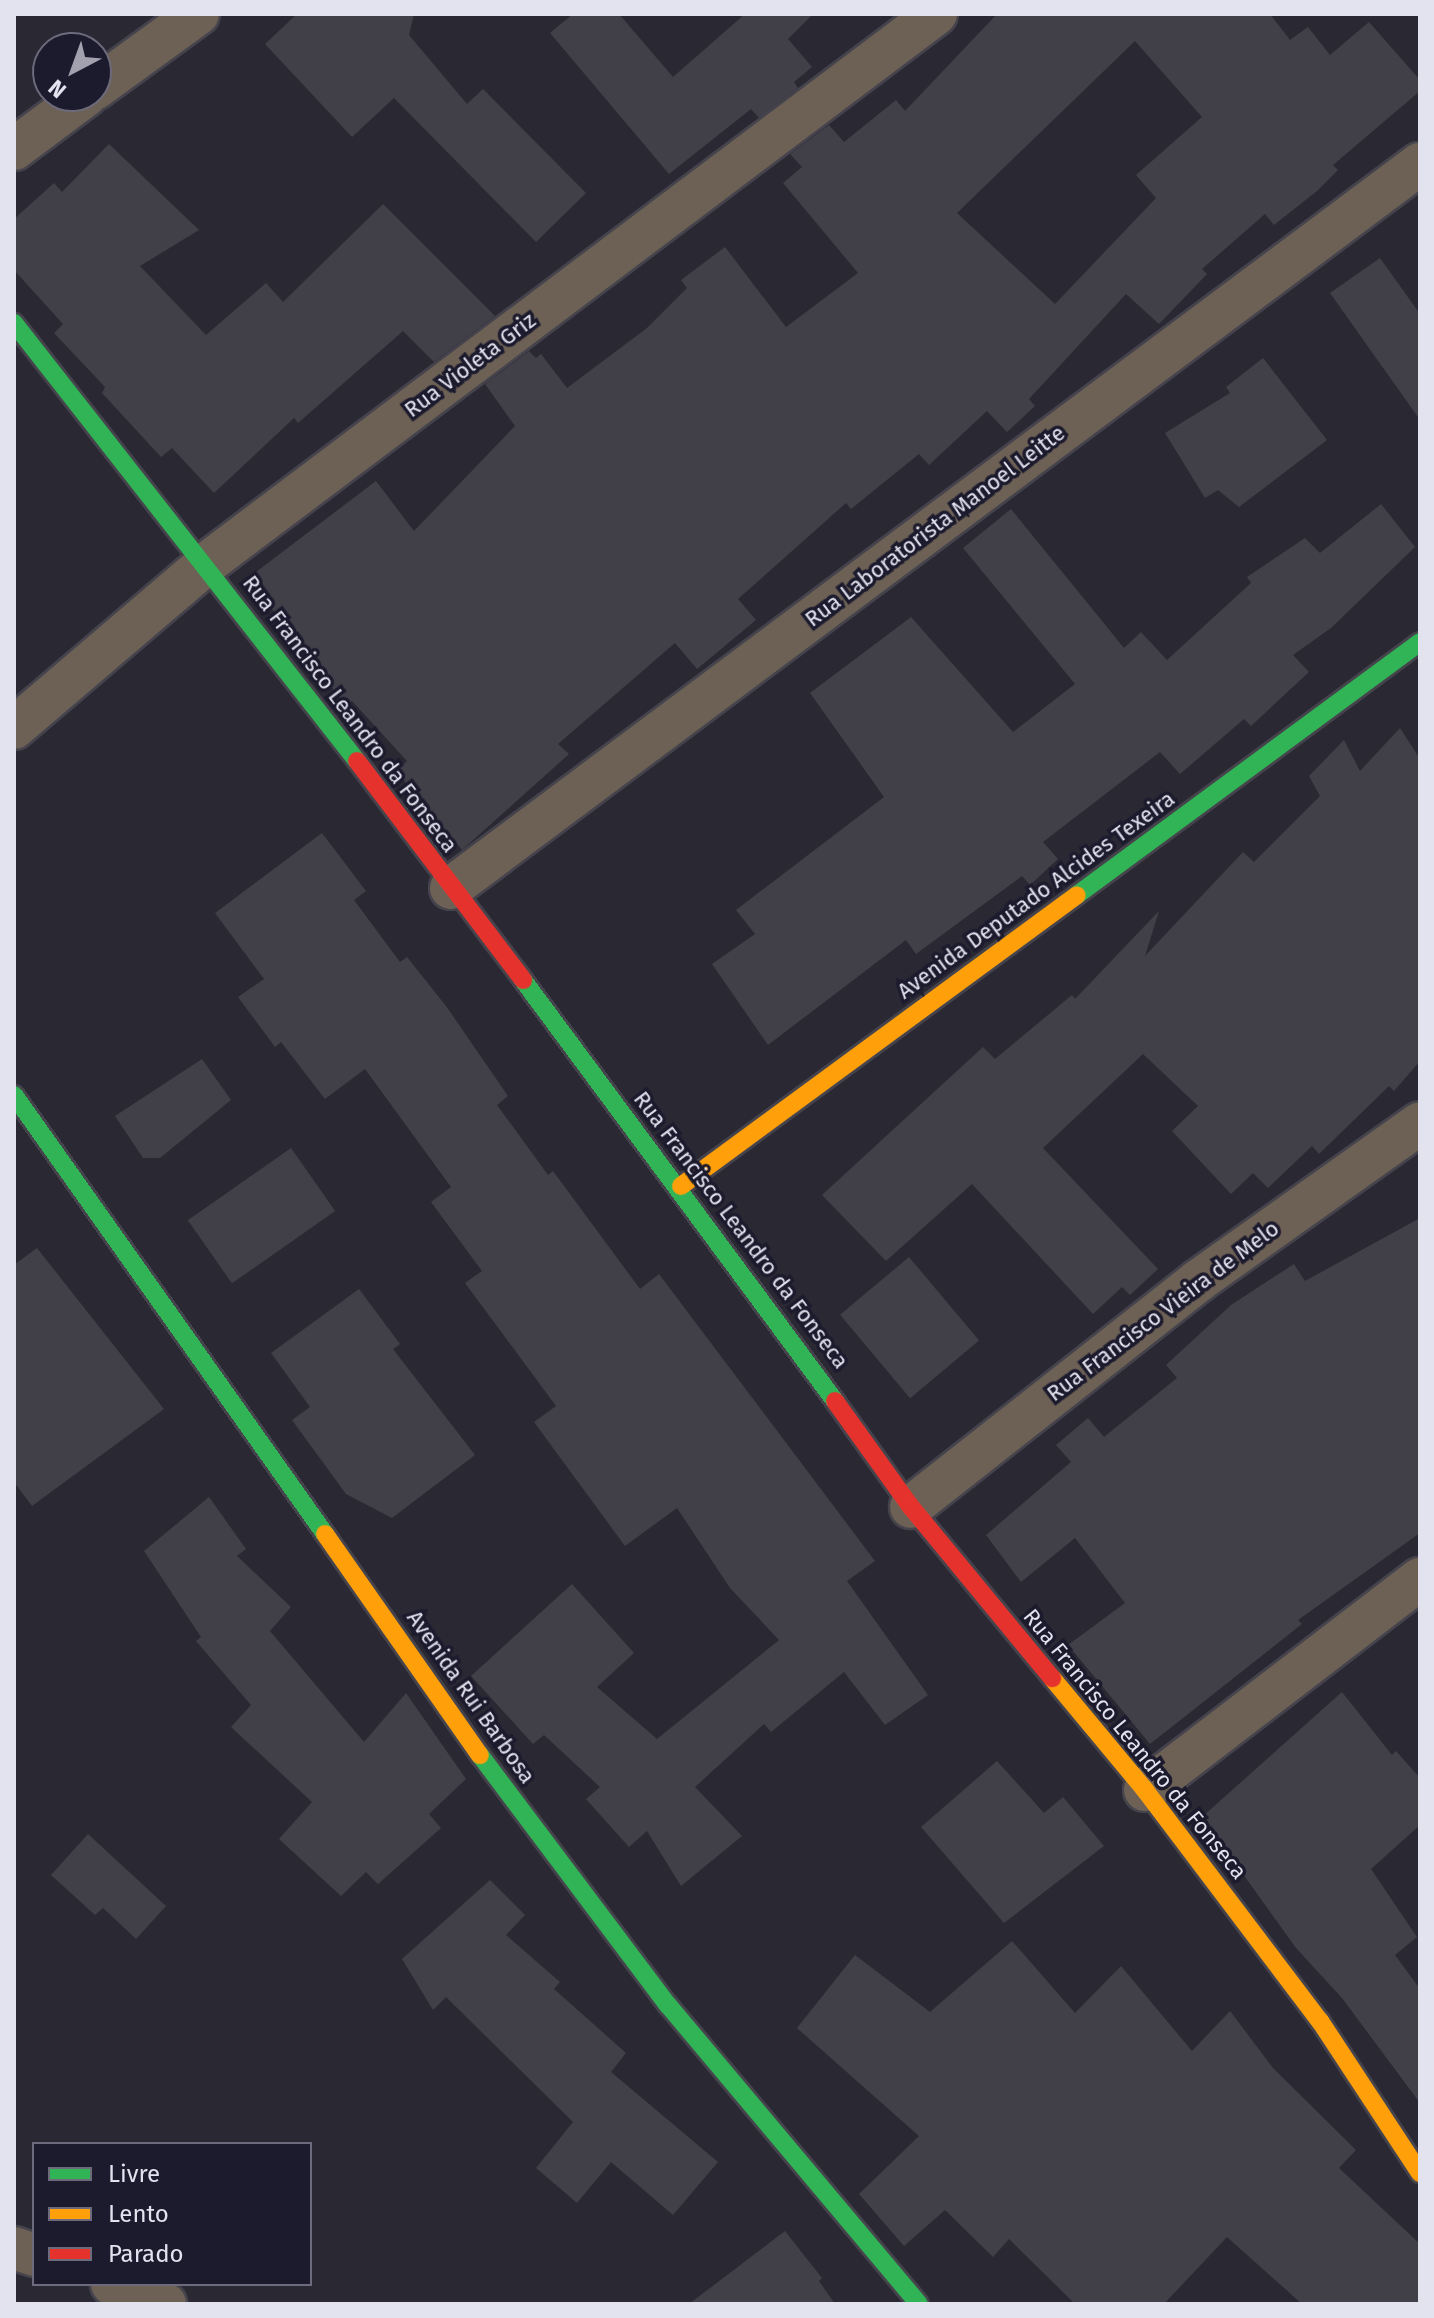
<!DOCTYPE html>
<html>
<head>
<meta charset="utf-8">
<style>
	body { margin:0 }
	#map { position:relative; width:1434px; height:2318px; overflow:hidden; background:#2a2833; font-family:"Fira Sans",sans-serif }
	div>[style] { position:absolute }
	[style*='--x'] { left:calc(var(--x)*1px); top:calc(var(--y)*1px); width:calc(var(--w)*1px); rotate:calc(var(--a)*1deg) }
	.building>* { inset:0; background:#414049; transform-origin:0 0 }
	.roads { filter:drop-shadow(2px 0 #45434c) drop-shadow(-2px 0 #45434c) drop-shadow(0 2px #45434c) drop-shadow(0 -2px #45434c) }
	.street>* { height:42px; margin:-21px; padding:0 21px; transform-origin:21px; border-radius:21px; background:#6d6156 }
	.fast>* { height:18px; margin:-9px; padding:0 9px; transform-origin:9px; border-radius:9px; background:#30b455 }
	.slow>* { height:18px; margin:-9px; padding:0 9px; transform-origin:9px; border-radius:9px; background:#ff9f0a }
	.jam>* { height:18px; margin:-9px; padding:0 9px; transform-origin:9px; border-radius:9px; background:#e5322d }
	span { translate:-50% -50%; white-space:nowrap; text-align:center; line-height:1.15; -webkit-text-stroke:7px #1c1a2d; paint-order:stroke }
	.street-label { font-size:22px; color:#e3e2ef }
	.frame { position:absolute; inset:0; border:16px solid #e3e2ef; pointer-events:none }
	.legend { position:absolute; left:32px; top:2142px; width:280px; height:144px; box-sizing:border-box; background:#1c1a2d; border:2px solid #6c6a7b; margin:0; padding:10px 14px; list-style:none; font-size:24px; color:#e3e2ef }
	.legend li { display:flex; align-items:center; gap:16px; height:40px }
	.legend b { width:40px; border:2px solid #6c6a7b }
	.north { position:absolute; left:32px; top:32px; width:80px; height:80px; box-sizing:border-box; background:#1c1a2d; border:2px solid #6c6a7b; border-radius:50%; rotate:221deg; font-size:22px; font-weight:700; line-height:32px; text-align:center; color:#e3e2ef }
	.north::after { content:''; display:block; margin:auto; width:28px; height:36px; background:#a2a1ad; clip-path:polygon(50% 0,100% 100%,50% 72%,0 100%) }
</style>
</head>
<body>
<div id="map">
	<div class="building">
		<div style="clip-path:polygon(297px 14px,414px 14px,409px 35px,467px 104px,483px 89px,586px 193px,536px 242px,394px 98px,352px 137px,265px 44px)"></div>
		<div style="clip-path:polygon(573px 14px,619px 14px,673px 77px,745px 14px,813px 14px,788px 39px,812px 67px,794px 82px,798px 88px,759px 118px,751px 109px,669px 174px,550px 33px)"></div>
		<div style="clip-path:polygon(evenodd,997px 14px,1270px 14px,1290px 40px,1308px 27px,1330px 55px,1369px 22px,1420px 80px,1420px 91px,1333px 165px,1338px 170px,1317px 191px,1274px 225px,1265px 214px,1202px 269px,1207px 274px,1159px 324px,1126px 294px,1029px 399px,1035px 406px,1007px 432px,987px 411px,929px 465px,919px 454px,851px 509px,846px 503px,738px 599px,756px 620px,697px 669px,675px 643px,558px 744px,569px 754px,462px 850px,396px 771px,407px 761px,352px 701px,346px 706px,248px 578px,376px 481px,414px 531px,515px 426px,485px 384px,529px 351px,536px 358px,541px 354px,567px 388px,647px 328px,687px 288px,681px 280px,725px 247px,786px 327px,858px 273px,783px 183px,802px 167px,790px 154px,829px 125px,844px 142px,896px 100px,905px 111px,997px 14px,1135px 41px,1202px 117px,1136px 175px,1156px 198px,1055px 304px,957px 213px,1135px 41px)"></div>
		<div style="clip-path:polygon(109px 144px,199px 230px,140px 266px,206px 335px,266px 283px,283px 302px,383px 204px,495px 316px,434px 362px,403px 331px,298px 423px,294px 418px,214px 493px,172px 448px,161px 457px,102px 393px,105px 387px,54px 333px,63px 324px,14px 270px,14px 219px,54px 183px,62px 192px)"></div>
		<div style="clip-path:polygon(1380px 258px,1420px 314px,1420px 420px,1330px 293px)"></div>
		<div style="clip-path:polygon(1263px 358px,1327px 440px,1239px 507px,1218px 490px,1205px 498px,1165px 433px,1230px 393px,1226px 387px)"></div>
		<div style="clip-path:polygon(1381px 504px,1415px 547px,1331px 628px,1293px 655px,1309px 672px,1251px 726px,1244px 719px,1180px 774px,1160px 752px,1043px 842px,1058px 859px,1030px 885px,1022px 876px,916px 954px,906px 940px,768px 1045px,712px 964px,755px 934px,736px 910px,884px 797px,810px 693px,911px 617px,1013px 732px,1075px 684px,963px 548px,1011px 509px,1124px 648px,1141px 632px,1167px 660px,1251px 583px,1247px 577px,1305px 538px,1320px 553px)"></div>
		<div style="clip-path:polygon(1400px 728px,1420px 759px,1420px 1061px,1394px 1091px,1389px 1086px,1319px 1154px,1312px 1146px,1268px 1188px,1253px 1173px,1231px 1194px,1172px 1131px,1198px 1106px,1143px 1054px,1043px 1148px,1158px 1269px,1130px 1295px,1122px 1287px,1093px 1314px,972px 1184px,886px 1261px,822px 1195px,983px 1047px,995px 1059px,1072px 995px,1075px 999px,1159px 911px,1145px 956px,1243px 852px,1254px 862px,1320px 796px,1309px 776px,1344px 740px,1360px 771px)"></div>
		<div style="clip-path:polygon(322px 833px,366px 891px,354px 900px,400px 962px,407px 957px,446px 1006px,508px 1096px,497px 1105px,548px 1175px,553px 1171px,640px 1289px,659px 1274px,875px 1561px,847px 1581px,928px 1695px,885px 1725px,844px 1672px,771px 1732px,764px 1724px,695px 1787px,742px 1836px,681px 1886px,647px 1831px,629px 1847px,586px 1799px,600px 1787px,544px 1735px,533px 1744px,471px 1676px,572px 1584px,634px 1653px,597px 1687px,657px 1739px,779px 1640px,730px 1588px,677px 1508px,625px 1546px,534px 1422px,556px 1406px,465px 1283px,482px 1271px,431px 1202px,451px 1187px,365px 1069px,325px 1099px,281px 1042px,275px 1047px,238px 997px,264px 979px,215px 913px)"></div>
		<div style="clip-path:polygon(202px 1059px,231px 1100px,160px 1158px,143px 1158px,115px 1116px)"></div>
		<div style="left:291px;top:1148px;width:77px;height:126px;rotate:55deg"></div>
		<div style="clip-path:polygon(1420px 1218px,1420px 1533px,1298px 1620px,1302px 1624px,1150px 1744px,1068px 1645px,1125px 1603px,1075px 1538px,1021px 1582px,986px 1535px,1071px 1462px,1056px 1445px,1088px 1418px,1104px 1437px,1177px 1378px,1166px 1365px,1231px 1305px,1294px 1264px,1305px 1281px)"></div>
		<div style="clip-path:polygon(37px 1248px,164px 1409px,32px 1506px,14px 1482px,14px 1265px)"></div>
		<div style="left:909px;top:1257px;width:109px;height:90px;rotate:50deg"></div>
		<div style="clip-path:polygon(359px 1289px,400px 1344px,393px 1349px,475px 1455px,392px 1518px,346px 1494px,292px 1420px,310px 1407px,271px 1353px)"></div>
		<div style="clip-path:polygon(209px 1497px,246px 1549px,237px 1556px,291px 1607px,270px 1631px,364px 1742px,406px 1693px,466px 1779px,429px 1814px,441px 1828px,378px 1884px,366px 1872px,341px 1896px,279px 1839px,312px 1802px,231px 1727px,251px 1705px,196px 1641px,201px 1637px,144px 1551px)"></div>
		<div style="clip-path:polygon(1342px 1692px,1392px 1755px,1396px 1751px,1420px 1778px,1420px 1825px,1371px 1869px,1417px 1937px,1395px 1955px,1420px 1989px,1420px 2103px,1342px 1998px,1296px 1948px,1202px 1817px)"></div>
		<div style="clip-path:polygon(997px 1761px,1044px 1813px,1063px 1797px,1104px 1846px,1004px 1923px,921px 1827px)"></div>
		<div style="clip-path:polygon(88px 1834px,166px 1906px,136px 1939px,103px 1908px,95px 1915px,51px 1875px)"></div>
		<div style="clip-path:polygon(490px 1880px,525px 1915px,506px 1935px,560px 1982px,554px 1989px,626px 2053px,611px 2072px,718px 2162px,673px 2215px,611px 2162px,577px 2203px,536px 2168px,573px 2122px,446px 1997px,433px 2010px,402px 1959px)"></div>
		<div style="clip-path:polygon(1012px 1941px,1075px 2013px,1121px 1966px,1192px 2051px,1230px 2011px,1273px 2068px,1356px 2150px,1339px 2168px,1420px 2244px,1420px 2304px,1302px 2304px,1227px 2237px,1164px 2304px,1075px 2304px,1009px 2239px,993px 2257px,945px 2210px,904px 2246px,859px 2194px,919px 2136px,797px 2028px,855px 1955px,930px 2012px)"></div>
		<div style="clip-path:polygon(785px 2231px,822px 2278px,819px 2281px,835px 2304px,689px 2304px)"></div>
	</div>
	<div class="roads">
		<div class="street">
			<div style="--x:96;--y:88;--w:126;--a:-36"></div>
			<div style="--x:14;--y:149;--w:89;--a:-36.7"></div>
			<div style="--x:14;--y:728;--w:253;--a:-40.5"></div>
			<div style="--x:206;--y:564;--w:914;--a:-37"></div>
			<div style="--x:451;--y:888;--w:1210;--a:-36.77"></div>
			<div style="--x:911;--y:1507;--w:365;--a:-38.2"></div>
			<div style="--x:1198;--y:1281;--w:272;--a:-35.4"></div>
			<div style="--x:1145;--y:1790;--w:347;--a:-37.5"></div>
			<div style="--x:14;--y:2248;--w:21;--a:19"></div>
			<div style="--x:112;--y:2284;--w:57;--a:20.7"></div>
		</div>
		<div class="fast">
			<div style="--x:14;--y:323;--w:556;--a:51.94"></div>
			<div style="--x:1077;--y:895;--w:426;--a:-36.4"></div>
			<div style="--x:523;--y:980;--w:524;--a:53.46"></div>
			<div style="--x:14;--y:1095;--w:538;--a:54.69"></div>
			<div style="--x:480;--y:1755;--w:313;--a:53.1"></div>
			<div style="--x:668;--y:2005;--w:390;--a:50"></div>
		</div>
		<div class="slow">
			<div style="--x:681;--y:1186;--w:491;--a:-36.3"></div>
			<div style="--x:325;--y:1534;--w:270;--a:55"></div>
			<div style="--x:1052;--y:1678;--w:146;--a:50.3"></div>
			<div style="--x:1145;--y:1790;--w:290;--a:52.9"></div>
			<div style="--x:1320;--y:2021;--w:182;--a:56.7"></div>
		</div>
		<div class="jam">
			<div style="--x:357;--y:761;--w:275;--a:52.8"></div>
			<div style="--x:835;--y:1401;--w:130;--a:54.4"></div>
			<div style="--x:911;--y:1507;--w:222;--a:50.5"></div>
		</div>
	</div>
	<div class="street-label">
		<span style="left:470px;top:365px;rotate:-37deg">Rua Violeta Griz</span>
		<span style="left:935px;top:526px;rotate:-37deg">Rua Laboratorista Manoel Leitte</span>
		<span style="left:350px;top:714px;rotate:53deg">Rua Francisco Leandro da Fonseca</span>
		<span style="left:1036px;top:895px;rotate:-36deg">Avenida Deputado Alcides Texeira</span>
		<span style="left:741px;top:1230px;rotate:53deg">Rua Francisco Leandro da Fonseca</span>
		<span style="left:1163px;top:1311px;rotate:-37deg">Rua Francisco Vieira de Melo</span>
		<span style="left:471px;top:1697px;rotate:55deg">Avenida Rui Barbosa</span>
		<span style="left:1135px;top:1744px;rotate:51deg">Rua Francisco Leandro da Fonseca</span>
	</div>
	<div class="frame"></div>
	<ul class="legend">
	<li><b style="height:10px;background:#30b455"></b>Livre</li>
	<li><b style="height:10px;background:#ff9f0a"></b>Lento</li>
	<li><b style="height:10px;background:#e5322d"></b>Parado</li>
	</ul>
	<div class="north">N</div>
</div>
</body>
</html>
